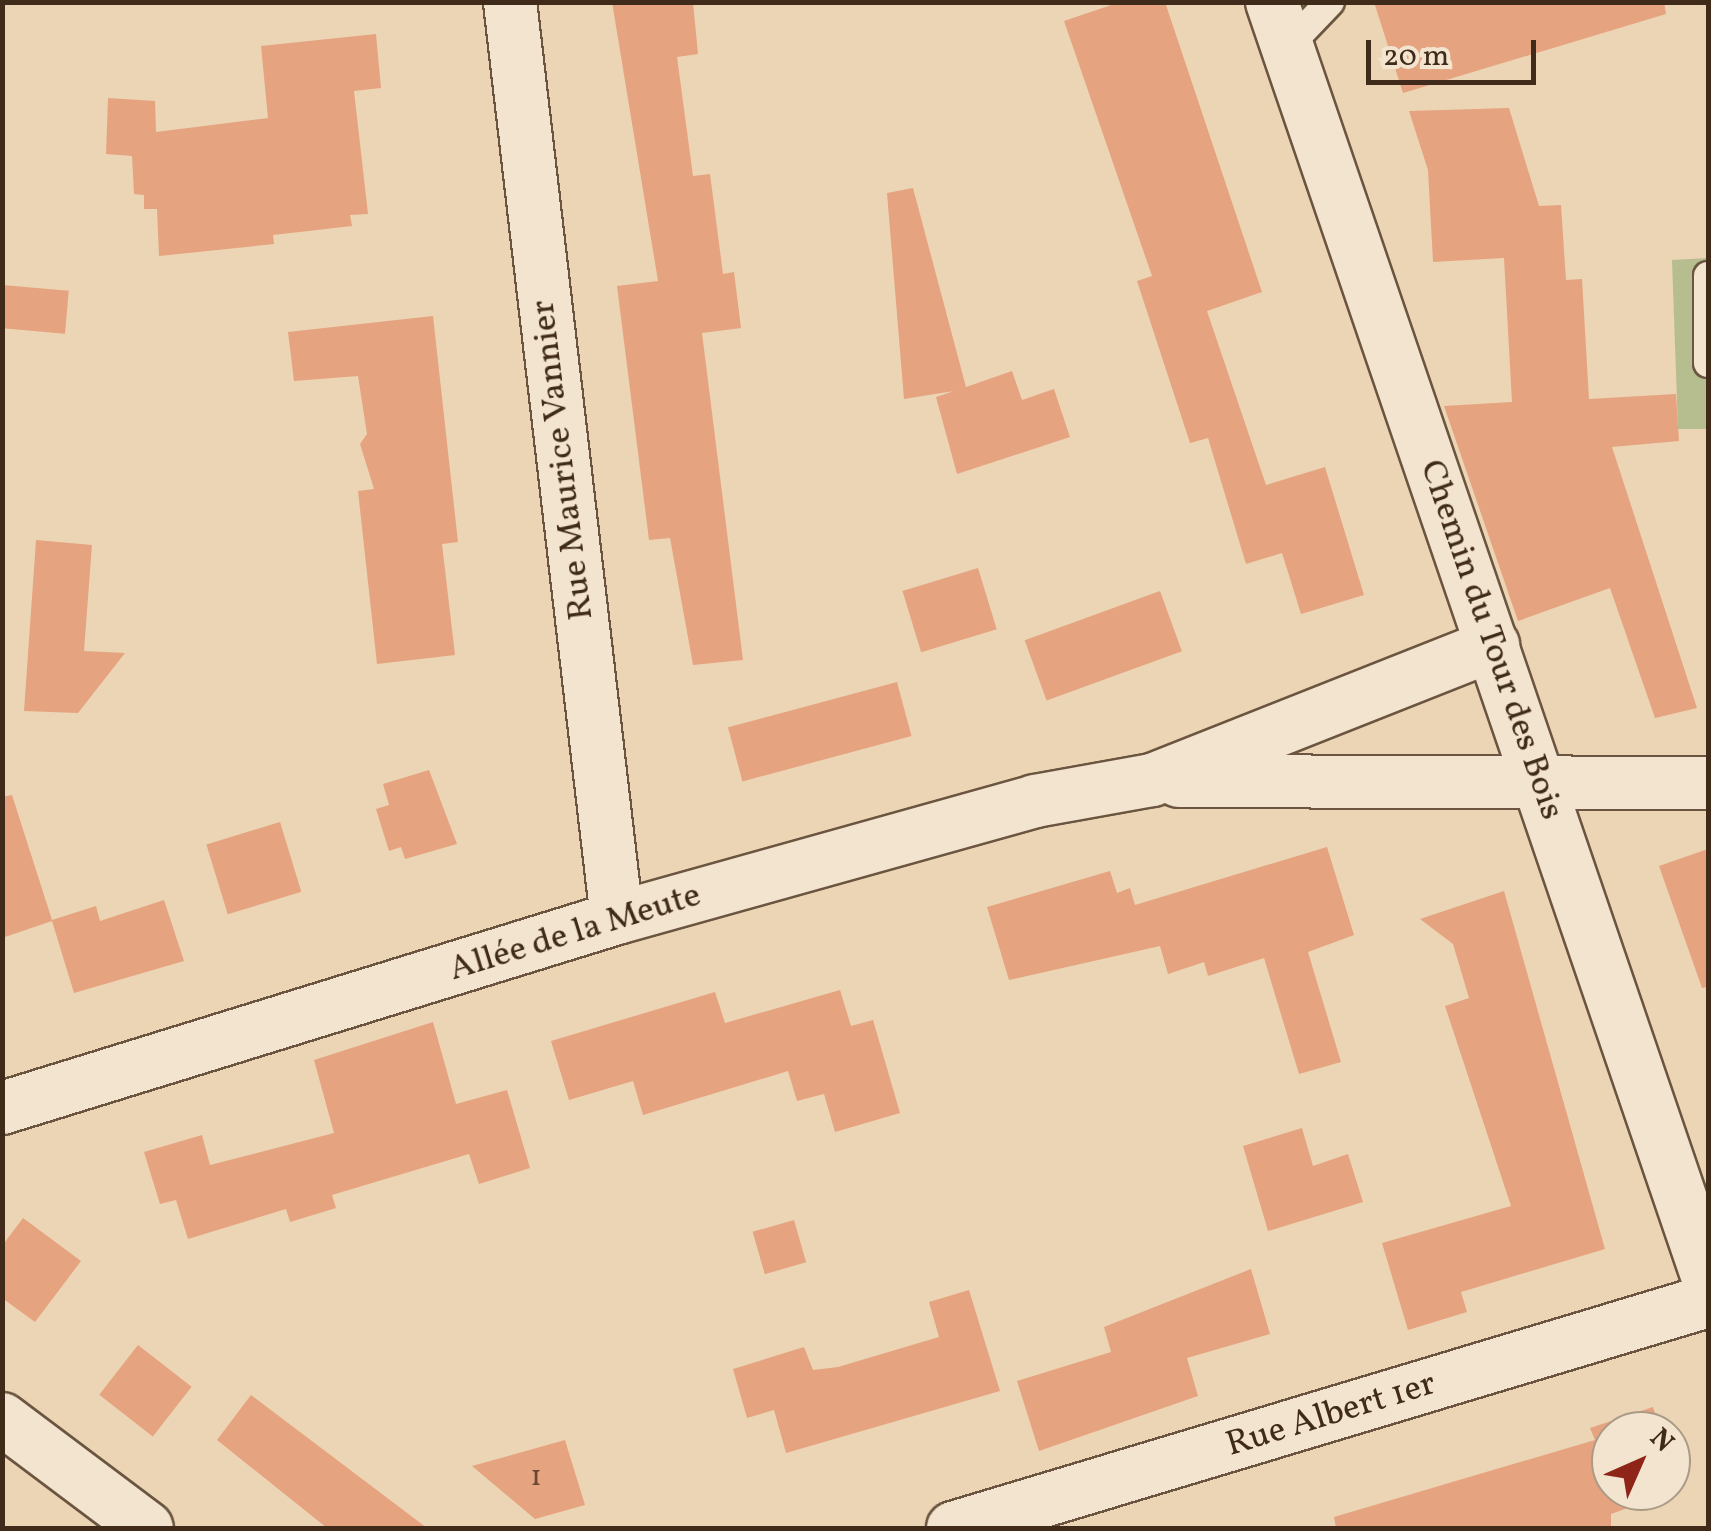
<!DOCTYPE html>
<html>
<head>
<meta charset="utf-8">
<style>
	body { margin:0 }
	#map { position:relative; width:1711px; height:1531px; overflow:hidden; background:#ebd5b4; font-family:Vollkorn,serif }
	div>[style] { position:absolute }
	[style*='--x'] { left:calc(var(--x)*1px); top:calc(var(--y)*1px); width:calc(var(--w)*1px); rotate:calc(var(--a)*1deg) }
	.green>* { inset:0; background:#b6bd8e }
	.building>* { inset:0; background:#e6a380; transform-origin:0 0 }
	.roads { filter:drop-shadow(2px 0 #6b5540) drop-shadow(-2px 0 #6b5540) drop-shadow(0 2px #6b5540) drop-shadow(0 -2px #6b5540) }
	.lane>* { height:28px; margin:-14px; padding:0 14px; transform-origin:14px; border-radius:14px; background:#f2e4ce }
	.street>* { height:52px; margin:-26px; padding:0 26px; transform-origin:26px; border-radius:26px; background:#f2e4ce }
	span { translate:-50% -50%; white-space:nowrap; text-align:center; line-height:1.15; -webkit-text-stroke:10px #f2e4ce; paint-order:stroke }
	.number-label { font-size:30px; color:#6a4833 }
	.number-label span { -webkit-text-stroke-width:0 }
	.street-label { font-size:35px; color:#402a19 }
	.frame { position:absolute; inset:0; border:5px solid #402a19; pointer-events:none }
	.north { position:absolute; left:1591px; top:1411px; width:100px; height:100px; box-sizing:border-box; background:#f2e4ce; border:2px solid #ab9a86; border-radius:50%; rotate:45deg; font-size:28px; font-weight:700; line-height:40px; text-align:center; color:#402a19 }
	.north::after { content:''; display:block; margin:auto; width:35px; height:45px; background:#8f2418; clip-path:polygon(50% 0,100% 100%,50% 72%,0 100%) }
	.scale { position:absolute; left:1366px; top:40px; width:170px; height:45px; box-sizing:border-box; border:5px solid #402a19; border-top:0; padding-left:12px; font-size:30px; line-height:35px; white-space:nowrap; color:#402a19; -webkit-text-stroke:8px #f2e4ce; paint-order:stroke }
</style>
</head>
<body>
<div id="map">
	<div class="green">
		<div style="clip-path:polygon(1708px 258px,1708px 429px,1678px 429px,1672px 260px)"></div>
	</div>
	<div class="building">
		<div style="clip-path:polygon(612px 2px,693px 2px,698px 54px,677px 57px,693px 176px,710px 174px,723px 274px,734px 272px,741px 328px,702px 333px,743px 660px,693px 665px,670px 538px,649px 540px,617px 286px,658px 281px)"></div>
		<div style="clip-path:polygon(1120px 2px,1165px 2px,1262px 292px,1207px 311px,1266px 485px,1325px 467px,1364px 595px,1301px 614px,1282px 553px,1246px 564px,1208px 438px,1190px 443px,1137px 281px,1152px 276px,1064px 21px)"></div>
		<div style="clip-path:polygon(1374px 2px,1664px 2px,1666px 14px,1403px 93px)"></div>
		<div style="clip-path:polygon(376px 34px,381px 88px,354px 91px,368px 214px,350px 215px,352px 226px,273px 235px,274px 244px,159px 256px,157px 209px,144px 209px,144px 195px,134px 194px,132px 156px,106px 154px,108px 98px,155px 101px,156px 132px,268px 118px,261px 46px)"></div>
		<div style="clip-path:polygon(1509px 108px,1539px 206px,1561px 205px,1566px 280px,1582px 279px,1589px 399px,1676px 394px,1679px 441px,1612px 447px,1697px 708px,1655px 718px,1610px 588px,1518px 621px,1444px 406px,1512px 402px,1504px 258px,1433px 262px,1428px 170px,1409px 111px)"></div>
		<div style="clip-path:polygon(913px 188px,966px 387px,1012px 371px,1022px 400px,1054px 389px,1070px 437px,957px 474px,936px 397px,954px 391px,904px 399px,887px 193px)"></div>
		<div style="left:2px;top:285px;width:67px;height:43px;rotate:5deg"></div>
		<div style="clip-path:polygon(433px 316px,458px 542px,442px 544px,455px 655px,377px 664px,358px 491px,374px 489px,360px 444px,367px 434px,358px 376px,294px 381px,288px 332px)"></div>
		<div style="clip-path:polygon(36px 540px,92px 545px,84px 651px,125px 653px,78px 713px,24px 711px)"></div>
		<div style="left:978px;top:568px;width:64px;height:79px;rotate:73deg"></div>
		<div style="left:1160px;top:591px;width:64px;height:144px;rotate:70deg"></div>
		<div style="left:897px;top:682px;width:56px;height:175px;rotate:75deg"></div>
		<div style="clip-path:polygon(429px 770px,457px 844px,405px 859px,401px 847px,389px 851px,376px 809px,389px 805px,383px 784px)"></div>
		<div style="clip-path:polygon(12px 795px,52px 920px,96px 906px,100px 921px,164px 900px,184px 961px,74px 993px,52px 921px,2px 938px,2px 797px)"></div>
		<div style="left:280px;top:822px;width:73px;height:77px;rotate:73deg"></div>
		<div style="clip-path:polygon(1327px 847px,1354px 935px,1308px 952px,1341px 1062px,1299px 1074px,1264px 958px,1208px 976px,1204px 962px,1168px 974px,1160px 946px,1009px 980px,987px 907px,1110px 871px,1117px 893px,1130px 888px,1135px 905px)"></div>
		<div style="clip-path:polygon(1708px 849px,1708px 987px,1702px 988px,1659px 866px)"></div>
		<div style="clip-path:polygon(1504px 891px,1605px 1249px,1461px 1292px,1467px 1312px,1408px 1330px,1382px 1243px,1511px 1206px,1445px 1006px,1469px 998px,1453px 944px,1420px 919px)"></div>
		<div style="clip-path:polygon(840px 990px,851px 1026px,873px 1020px,900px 1113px,835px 1132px,824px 1094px,797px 1101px,788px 1071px,643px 1115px,633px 1081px,569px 1100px,551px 1041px,715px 992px,725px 1023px)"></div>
		<div style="clip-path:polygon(433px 1022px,456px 1104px,507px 1090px,530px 1168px,479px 1184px,469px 1154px,332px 1195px,336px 1208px,290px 1222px,286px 1209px,188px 1239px,176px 1200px,160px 1204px,144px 1152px,202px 1135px,210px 1165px,334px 1133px,314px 1060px)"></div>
		<div style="clip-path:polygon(1302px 1128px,1313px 1166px,1348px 1154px,1363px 1202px,1268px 1231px,1243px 1146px)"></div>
		<div style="clip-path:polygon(23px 1218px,81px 1261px,35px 1322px,2px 1298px,2px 1246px)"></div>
		<div style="left:794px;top:1220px;width:44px;height:43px;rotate:74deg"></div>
		<div style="clip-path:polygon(1251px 1269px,1270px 1334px,1187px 1358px,1198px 1396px,1039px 1451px,1017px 1381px,1111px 1352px,1104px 1327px)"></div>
		<div style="clip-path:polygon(969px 1290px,1000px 1391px,786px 1453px,774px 1410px,747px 1418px,733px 1369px,804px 1347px,813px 1370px,838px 1367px,939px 1337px,929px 1302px)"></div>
		<div style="left:138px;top:1345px;width:68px;height:63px;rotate:38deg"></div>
		<div style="clip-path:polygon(251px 1395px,427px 1528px,327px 1528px,217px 1440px)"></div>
		<div style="clip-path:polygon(1653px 1407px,1661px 1431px,1611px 1431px,1611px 1491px,1671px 1491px,1671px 1459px,1681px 1489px,1611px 1514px,1611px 1528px,1336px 1528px,1334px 1517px,1595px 1440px,1590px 1428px)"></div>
		<div style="clip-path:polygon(565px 1440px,585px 1505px,535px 1519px,472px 1466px)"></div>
	</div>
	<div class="roads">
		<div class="lane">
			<div style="--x:1287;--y:47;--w:62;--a:-46.3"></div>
			<div style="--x:1708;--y:276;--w:87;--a:90"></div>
		</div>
		<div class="street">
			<div style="--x:510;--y:2;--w:922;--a:83.34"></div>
			<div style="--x:1272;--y:2;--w:1348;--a:71.14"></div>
			<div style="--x:1179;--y:781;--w:529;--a:0.22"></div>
			<div style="--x:2;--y:1108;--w:644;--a:-17.17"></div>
			<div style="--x:617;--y:918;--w:434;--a:-15.6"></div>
			<div style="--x:1035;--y:801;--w:119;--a:-10.2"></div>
			<div style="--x:1152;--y:780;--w:367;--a:-21.6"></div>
			<div style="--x:2;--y:1419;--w:181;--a:36.9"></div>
			<div style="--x:953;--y:1528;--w:788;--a:-16.73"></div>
		</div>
	</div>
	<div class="number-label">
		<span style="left:536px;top:1477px">1</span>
	</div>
	<div class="street-label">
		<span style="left:563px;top:460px;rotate:-97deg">Rue Maurice Vannier</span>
		<span style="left:1491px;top:640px;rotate:71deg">Chemin du Tour des Bois</span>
		<span style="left:575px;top:933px;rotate:-17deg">Allée de la Meute</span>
		<span style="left:1331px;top:1415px;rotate:-17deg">Rue Albert 1er</span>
	</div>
	<div class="frame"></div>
	<div class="north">N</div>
	<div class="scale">20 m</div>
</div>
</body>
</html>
